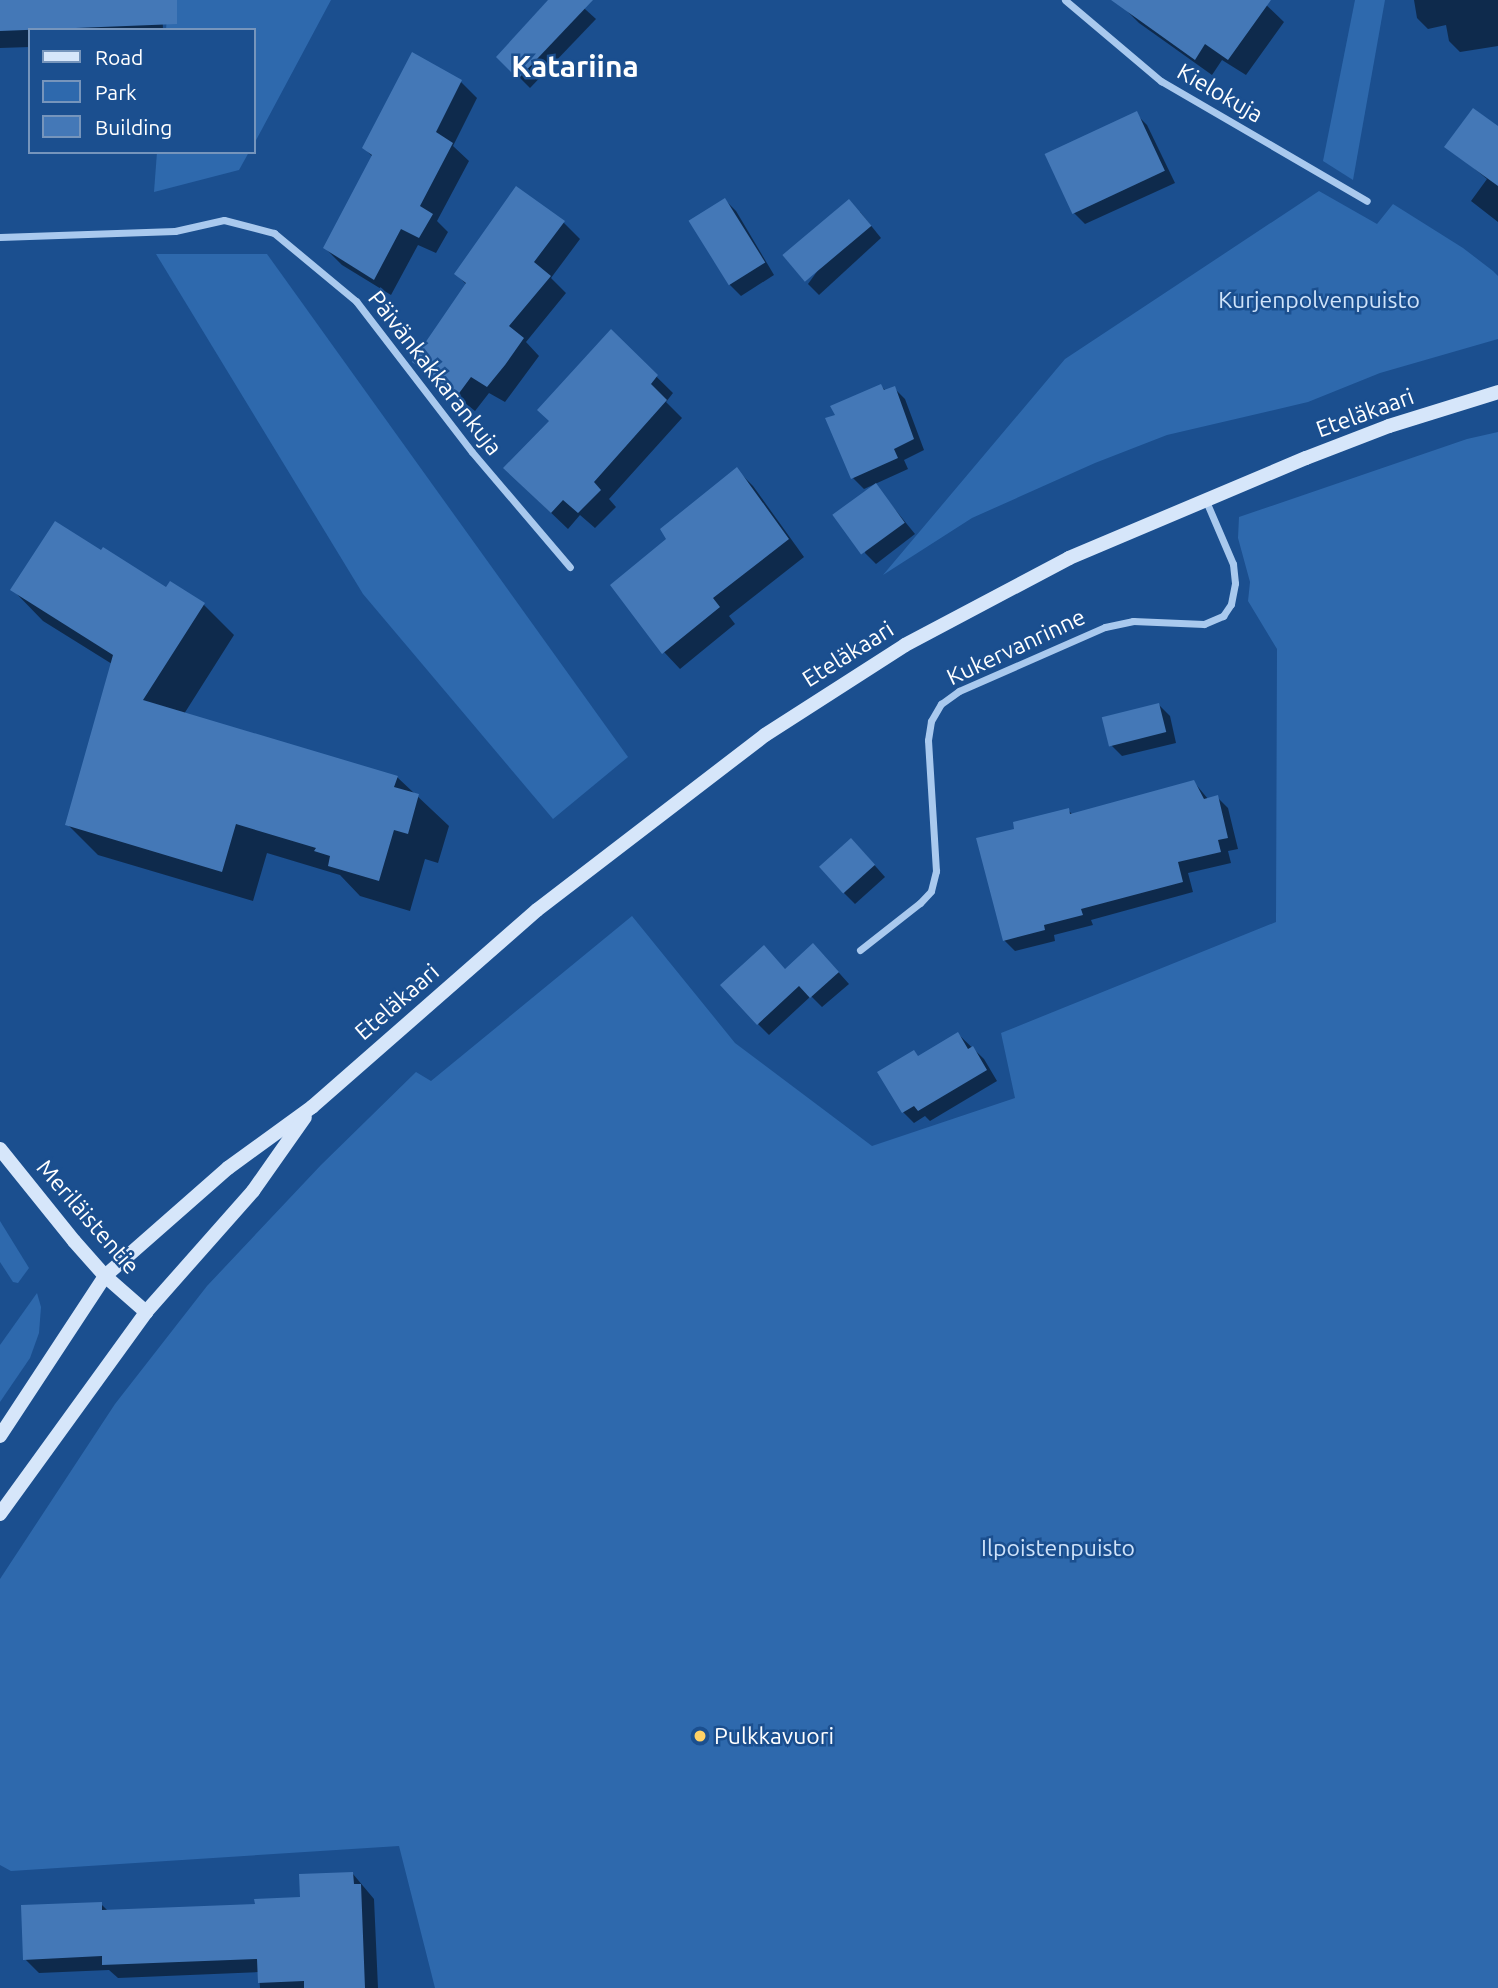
<!DOCTYPE html>
<html>
<head>
<meta charset="utf-8">
<style>
	body { margin:0 }
	#map { position:relative; width:1498px; height:1988px; overflow:hidden; background:#1b4f8f; font-family:Ubuntu,sans-serif }
	div>[style] { position:absolute }
	[style*='--x'] { left:calc(var(--x)*1px); top:calc(var(--y)*1px); width:calc(var(--w)*1px); rotate:calc(var(--a)*1deg) }
	.green>* { inset:0; background:#2e69ad }
	.shadow>* { inset:0; background:#0007 }
	.building>* { inset:0; background:#4478b7; transform-origin:0 0 }
	.street>* { height:7px; margin:-3.5px; padding:0 3.5px; transform-origin:3.5px; border-radius:3.5px; background:#a9c9ee }
	.secondary>* { height:14px; margin:-7px; padding:0 7px; transform-origin:7px; border-radius:7px; background:#d6e6fa }
	.dots>* { width:19px; height:19px; translate:-50% -50%; box-sizing:border-box; border:4px solid #1b4f8f; border-radius:50% }
	span { translate:-50% -50%; white-space:nowrap; text-align:center; line-height:1.15; -webkit-text-stroke:5px #1b4f8f; paint-order:stroke }
	.street-label { font-size:23px; color:#fff }
	.park-label { font-size:23px; color:#cfe3fa }
	.poi-label { font-size:23px; color:#fff }
	.left { translate:0 -50%; text-align:left }
	.district-label { font-size:30px; color:#fff; font-weight:700 }
	.legend { position:absolute; left:28px; top:28px; width:228px; height:126px; box-sizing:border-box; background:#1b4f8f; border:2px solid #7695bc; margin:0; padding:9px 12px; list-style:none; font-size:21px; color:#fff }
	.legend li { display:flex; align-items:center; gap:14px; height:35px }
	.legend b { width:35px; border:2px solid #7695bc }
</style>
</head>
<body>
<div id="map">
	<div class="green">
		<div style="clip-path:polygon(168px 0,331px 0,254px 144px,254px 30px,166px 30px)"></div>
		<div style="clip-path:polygon(1355px 0,1385px 0,1353px 180px,1323px 161px)"></div>
		<div style="clip-path:polygon(157px 152px,249px 152px,239px 170px,154px 192px)"></div>
		<div style="clip-path:polygon(1319px 191px,1377px 224px,1393px 204px,1463px 248px,1493px 271px,1498px 276px,1498px 339px,1380px 373px,1308px 402px,1167px 435px,1095px 463px,972px 518px,883px 575px,1065px 359px)"></div>
		<div style="clip-path:polygon(156px 254px,267px 254px,628px 757px,553px 819px,363px 594px)"></div>
		<div style="clip-path:polygon(1498px 432px,1498px 1988px,435px 1988px,399px 1846px,11px 1871px,0 1865px,0 1579px,115px 1404px,207px 1286px,321px 1165px,416px 1072px,431px 1081px,632px 916px,735px 1043px,872px 1146px,1015px 1098px,1001px 1033px,1276px 922px,1277px 649px,1248px 601px,1250px 582px,1238px 538px,1239px 517px,1467px 439px)"></div>
		<div style="clip-path:polygon(0 1221px,29px 1268px,18px 1283px,13px 1282px,0 1262px)"></div>
		<div style="clip-path:polygon(37px 1293px,41px 1307px,39px 1333px,30px 1358px,0 1402px,0 1345px)"></div>
	</div>
	<div class="shadow">
		<div style="clip-path:polygon(0 0,162px 0,163px 30px,30px 30px,30px 47px,0 48px)"></div>
		<div style="clip-path:polygon(551px 0,575px 0,596px 19px,530px 88px,499px 57px)"></div>
		<div style="clip-path:polygon(1128px 0,1261px 0,1284px 22px,1246px 75px,1222px 60px,1212px 75px,1139px 23px,1123px 7px)"></div>
		<div style="clip-path:polygon(1414px 0,1498px 0,1498px 46px,1460px 52px,1449px 41px,1446px 25px,1428px 29px,1417px 18px)"></div>
		<div style="clip-path:polygon(461px 82px,477px 98px,453px 146px,469px 161px,437px 221px,448px 232px,436px 253px,418px 245px,391px 295px,342px 265px,325px 248px,373px 157px,364px 148px)"></div>
		<div style="clip-path:polygon(1136px 114px,1147px 125px,1175px 183px,1085px 224px,1074px 213px,1046px 155px)"></div>
		<div style="clip-path:polygon(1498px 128px,1498px 222px,1471px 201px,1487px 179px,1447px 146px)"></div>
		<div style="clip-path:polygon(725px 200px,736px 211px,774px 275px,741px 296px,730px 285px)"></div>
		<div style="clip-path:polygon(860px 212px,881px 238px,819px 295px,808px 284px)"></div>
		<div style="clip-path:polygon(563px 222px,580px 239px,551px 278px,566px 293px,526px 342px,539px 356px,505px 402px,489px 393px,475px 411px,414px 362px,467px 285px,456px 274px)"></div>
		<div style="clip-path:polygon(611px 332px,673px 393px,666px 402px,682px 418px,609px 499px,616px 507px,595px 528px,580px 515px,568px 529px,522px 485px,551px 422px)"></div>
		<div style="clip-path:polygon(881px 386px,886px 391px,894px 388px,905px 399px,924px 450px,904px 460px,908px 469px,864px 489px,853px 478px,837px 416px)"></div>
		<div style="clip-path:polygon(736px 469px,753px 486px,804px 557px,729px 616px,735px 624px,680px 669px,664px 652px)"></div>
		<div style="clip-path:polygon(876px 486px,915px 534px,876px 564px,865px 553px)"></div>
		<div style="clip-path:polygon(167px 589px,204px 605px,234px 635px,184px 714px,397px 777px,449px 826px,438px 863px,425px 859px,410px 911px,360px 896px,340px 875px,267px 853px,253px 901px,98px 855px,67px 824px,112px 664px,43px 621px,13px 590px)"></div>
		<div style="clip-path:polygon(1159px 705px,1170px 716px,1176px 743px,1122px 756px,1111px 745px)"></div>
		<div style="clip-path:polygon(1194px 782px,1208px 799px,1217px 797px,1228px 808px,1238px 849px,1228px 851px,1231px 863px,1188px 873px,1193px 892px,1091px 920px,1093px 925px,1054px 935px,1055px 941px,1015px 951px,1004px 940px,1016px 830px,1068px 810px,1073px 815px)"></div>
		<div style="clip-path:polygon(862px 851px,885px 877px,855px 904px,844px 893px)"></div>
		<div style="clip-path:polygon(824px 956px,849px 984px,822px 1007px,811px 996px,769px 1035px,758px 1024px,786px 970px)"></div>
		<div style="clip-path:polygon(958px 1034px,984px 1059px,997px 1081px,930px 1121px,925px 1116px,914px 1123px,903px 1112px,919px 1057px)"></div>
		<div style="clip-path:polygon(353px 1874px,374px 1899px,378px 1988px,260px 1988px,259px 1972px,118px 1978px,109px 1970px,39px 1973px,25px 1959px,101px 1904px,109px 1912px,256px 1905px,302px 1898px)"></div>
	</div>
	<div class="building">
		<div style="clip-path:polygon(0 0,177px 0,177px 24px,0 31px)"></div>
		<div style="clip-path:polygon(548px 0,593px 0,518px 79px,496px 57px)"></div>
		<div style="clip-path:polygon(1111px 0,1271px 0,1228px 60px,1205px 44px,1195px 60px)"></div>
		<div style="clip-path:polygon(412px 52px,462px 80px,436px 132px,453px 143px,420px 206px,433px 214px,419px 238px,401px 229px,374px 280px,323px 248px,372px 155px,362px 148px)"></div>
		<div style="clip-path:polygon(1473px 108px,1498px 126px,1498px 186px,1444px 147px)"></div>
		<div style="left:1137px;top:111px;width:66px;height:102px;rotate:65deg"></div>
		<div style="clip-path:polygon(516px 186px,565px 221px,534px 262px,551px 276px,509px 326px,524px 338px,505px 365px,487px 387px,471px 377px,457px 396px,412px 362px,466px 283px,454px 274px)"></div>
		<div style="left:725px;top:198px;width:76px;height:43px;rotate:58deg"></div>
		<div style="left:849px;top:199px;width:35px;height:87px;rotate:50deg"></div>
		<div style="clip-path:polygon(611px 329px,658px 375px,651px 384px,667px 400px,594px 482px,601px 490px,578px 513px,563px 500px,551px 513px,503px 468px,549px 421px,537px 410px)"></div>
		<div style="clip-path:polygon(881px 384px,884px 390px,895px 386px,914px 439px,894px 449px,898px 458px,851px 479px,825px 418px,835px 415px,830px 406px)"></div>
		<div style="clip-path:polygon(737px 467px,789px 539px,713px 598px,720px 607px,662px 654px,610px 585px,666px 539px,660px 529px)"></div>
		<div style="left:876px;top:483px;width:49px;height:54px;rotate:54deg"></div>
		<div style="clip-path:polygon(55px 521px,101px 550px,103px 547px,166px 587px,170px 581px,205px 603px,143px 700px,398px 776px,394px 787px,419px 794px,408px 834px,394px 830px,379px 881px,328px 866px,330px 856px,314px 851px,316px 848px,236px 824px,222px 872px,65px 825px,113px 655px,10px 590px)"></div>
		<div style="left:1159px;top:703px;width:30px;height:59px;rotate:76deg"></div>
		<div style="clip-path:polygon(1194px 780px,1204px 799px,1218px 795px,1228px 838px,1218px 840px,1221px 852px,1178px 862px,1183px 882px,1081px 909px,1083px 915px,1044px 925px,1045px 930px,1003px 941px,976px 838px,1014px 829px,1013px 822px,1069px 808px,1070px 814px)"></div>
		<div style="left:851px;top:838px;width:36px;height:43px;rotate:48deg"></div>
		<div style="clip-path:polygon(813px 943px,839px 972px,810px 998px,799px 986px,757px 1025px,720px 985px,764px 945px,785px 969px)"></div>
		<div style="clip-path:polygon(958px 1032px,968px 1049px,973px 1046px,987px 1070px,918px 1111px,914px 1106px,902px 1113px,877px 1072px,914px 1050px,918px 1056px)"></div>
		<div style="clip-path:polygon(353px 1872px,354px 1884px,361px 1884px,365px 1988px,304px 1988px,304px 1981px,258px 1983px,257px 1959px,102px 1965px,102px 1956px,23px 1960px,21px 1905px,102px 1902px,102px 1910px,255px 1904px,254px 1899px,300px 1897px,299px 1874px)"></div>
	</div>
	<div class="street">
		<div style="--x:1065;--y:0;--w:126;--a:40.2"></div>
		<div style="--x:1161;--y:81;--w:238;--a:30.2"></div>
		<div style="--x:0;--y:237;--w:175;--a:-2"></div>
		<div style="--x:175;--y:231;--w:50;--a:-12.7"></div>
		<div style="--x:224;--y:220;--w:52;--a:14.6"></div>
		<div style="--x:274;--y:233;--w:107;--a:39.7"></div>
		<div style="--x:356;--y:301;--w:190;--a:52.5"></div>
		<div style="--x:472;--y:452;--w:151;--a:49.6"></div>
		<div style="--x:860;--y:950;--w:76;--a:-38.1"></div>
		<div style="--x:920;--y:903;--w:16;--a:-47"></div>
		<div style="--x:931;--y:891;--w:21;--a:-76"></div>
		<div style="--x:936;--y:871;--w:131;--a:-93.5"></div>
		<div style="--x:928;--y:740;--w:19;--a:-81"></div>
		<div style="--x:931;--y:721;--w:20;--a:-60"></div>
		<div style="--x:941;--y:704;--w:22;--a:-36"></div>
		<div style="--x:959;--y:691;--w:159;--a:-23.7"></div>
		<div style="--x:1105;--y:627;--w:29;--a:-12"></div>
		<div style="--x:1133;--y:621;--w:71;--a:2.4"></div>
		<div style="--x:1204;--y:624;--w:21;--a:-23"></div>
		<div style="--x:1223;--y:616;--w:14;--a:-56"></div>
		<div style="--x:1231;--y:604;--w:21;--a:-79"></div>
		<div style="--x:1235;--y:583;--w:19;--a:-96"></div>
		<div style="--x:1233;--y:564;--w:69;--a:-113.2"></div>
	</div>
	<div class="secondary">
		<div style="--x:0;--y:1149;--w:118;--a:51.2"></div>
		<div style="--x:74;--y:1241;--w:47;--a:48.5"></div>
		<div style="--x:105;--y:1276;--w:55;--a:41.3"></div>
		<div style="--x:0;--y:1436;--w:191;--a:-56.7"></div>
		<div style="--x:105;--y:1276;--w:164;--a:-41.3"></div>
		<div style="--x:228;--y:1168;--w:104;--a:-36"></div>
		<div style="--x:312;--y:1107;--w:299;--a:-41.2"></div>
		<div style="--x:537;--y:910;--w:287;--a:-37.5"></div>
		<div style="--x:765;--y:735;--w:166;--a:-32.7"></div>
		<div style="--x:905;--y:645;--w:186;--a:-27.9"></div>
		<div style="--x:1069;--y:558;--w:257;--a:-22.9"></div>
		<div style="--x:1306;--y:458;--w:89;--a:-21.1"></div>
		<div style="--x:1389;--y:426;--w:114;--a:-17.3"></div>
		<div style="--x:0;--y:1514;--w:249;--a:-54.1"></div>
		<div style="--x:146;--y:1312;--w:162;--a:-48.5"></div>
		<div style="--x:253;--y:1191;--w:90;--a:-54.9"></div>
	</div>
	<div class="dots">
		<div style="left:700px;top:1736px;background:#ffd166"></div>
	</div>
	<div class="street-label">
		<span style="left:1220px;top:93px;rotate:30deg">Kielokuja</span>
		<span style="left:435px;top:373px;rotate:52deg">Päivänkakkarankuja</span>
		<span style="left:1365px;top:413px;rotate:-20deg">Eteläkaari</span>
		<span style="left:1016px;top:647px;rotate:-25deg">Kukervanrinne</span>
		<span style="left:848px;top:654px;rotate:-32deg">Eteläkaari</span>
		<span style="left:397px;top:1002px;rotate:-41deg">Eteläkaari</span>
		<span style="left:88px;top:1217px;rotate:49deg">Meriläistentie</span>
	</div>
	<div class="park-label">
		<span style="left:1319px;top:300px">Kurjenpolvenpuisto</span>
		<span style="left:1058px;top:1548px">Ilpoistenpuisto</span>
	</div>
	<div class="poi-label">
		<span class="left" style="left:714px;top:1736px">Pulkkavuori</span>
	</div>
	<div class="district-label">
		<span style="left:575px;top:66px">Katariina</span>
	</div>
	<ul class="legend">
	<li><b style="height:9px;background:#d6e6fa"></b>Road</li>
	<li><b style="height:19px;background:#2e69ad"></b>Park</li>
	<li><b style="height:19px;background:#4478b7"></b>Building</li>
	</ul>
</div>
</body>
</html>
